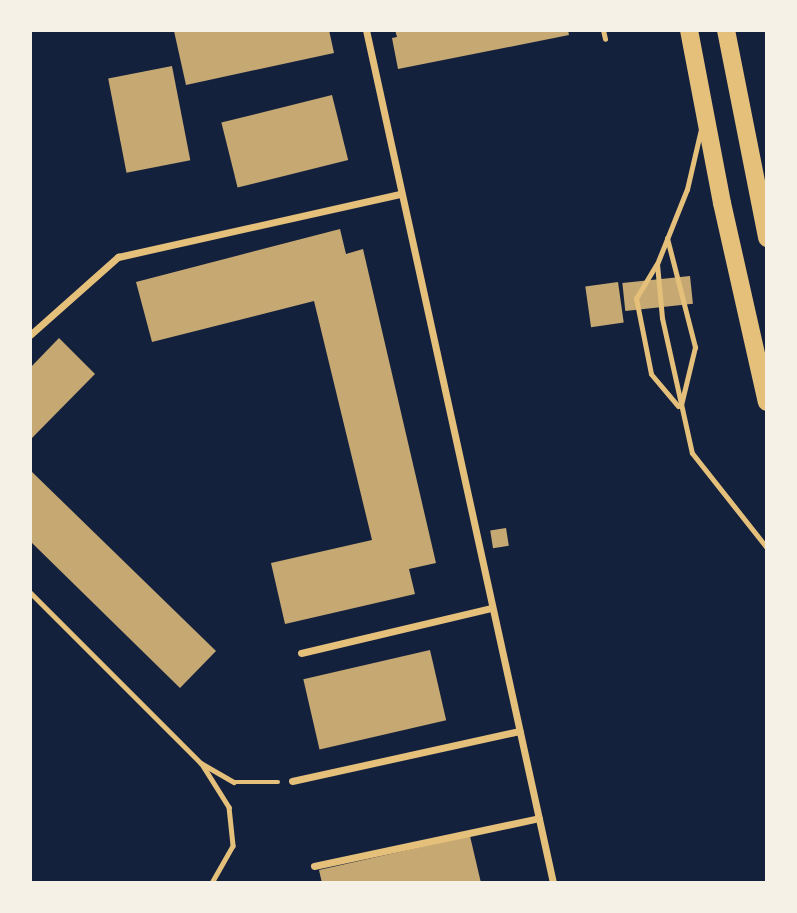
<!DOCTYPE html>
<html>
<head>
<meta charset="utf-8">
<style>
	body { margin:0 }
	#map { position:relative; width:797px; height:913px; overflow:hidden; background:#14213d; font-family:"PT Sans Narrow",sans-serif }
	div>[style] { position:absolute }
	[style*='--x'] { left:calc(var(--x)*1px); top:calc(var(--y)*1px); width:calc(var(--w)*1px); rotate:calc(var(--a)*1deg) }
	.building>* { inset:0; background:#c6a872; transform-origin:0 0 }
	.path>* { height:4.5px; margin:-2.25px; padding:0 2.25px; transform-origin:2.25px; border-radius:2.25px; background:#e5c07b }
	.service>* { height:5px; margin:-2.5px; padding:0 2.5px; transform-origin:2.5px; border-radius:2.5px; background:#e5c07b }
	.minor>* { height:7px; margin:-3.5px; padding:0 3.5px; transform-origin:3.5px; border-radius:3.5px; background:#e5c07b }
	.primary>* { height:18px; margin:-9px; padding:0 9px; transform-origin:9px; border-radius:9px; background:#e5c07b }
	span { translate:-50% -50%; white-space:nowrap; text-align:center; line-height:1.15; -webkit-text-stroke:7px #f6f1e7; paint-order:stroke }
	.frame { position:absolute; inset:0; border:32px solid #f6f1e7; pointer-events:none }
</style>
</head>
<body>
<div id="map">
	<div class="building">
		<div style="clip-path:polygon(329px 30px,334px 53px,186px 85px,174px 31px)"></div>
		<div style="clip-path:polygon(395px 30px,568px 30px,569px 35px,398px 69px,392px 38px,397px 37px)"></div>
		<div style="left:172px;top:66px;width:96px;height:65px;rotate:79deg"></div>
		<div style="left:332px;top:95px;width:67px;height:114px;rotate:76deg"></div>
		<div style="clip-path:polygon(340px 229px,346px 254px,363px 249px,436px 563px,409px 569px,415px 594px,285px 624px,271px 563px,372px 540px,314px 301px,152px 342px,136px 282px)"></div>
		<div style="left:690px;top:276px;width:28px;height:68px;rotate:84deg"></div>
		<div style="left:618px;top:282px;width:41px;height:33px;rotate:82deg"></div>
		<div style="clip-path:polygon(59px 338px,95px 374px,30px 440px,30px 368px)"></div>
		<div style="clip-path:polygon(30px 470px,216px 651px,180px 688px,30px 541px)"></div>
		<div style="left:506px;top:528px;width:18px;height:16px;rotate:81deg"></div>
		<div style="left:430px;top:650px;width:72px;height:130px;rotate:77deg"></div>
		<div style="clip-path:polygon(470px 836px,481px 883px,322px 883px,319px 870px)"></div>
	</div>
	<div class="path">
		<div style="--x:30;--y:592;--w:242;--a:45"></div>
		<div style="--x:201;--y:763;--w:38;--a:30"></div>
		<div style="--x:234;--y:782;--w:44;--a:0"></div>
		<div style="--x:202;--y:764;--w:51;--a:57.9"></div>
		<div style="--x:229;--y:807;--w:39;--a:84"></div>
		<div style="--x:233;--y:846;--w:43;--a:119.6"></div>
	</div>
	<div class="service">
		<div style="--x:603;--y:30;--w:9;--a:77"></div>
		<div style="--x:701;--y:129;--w:62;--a:103.1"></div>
		<div style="--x:687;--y:189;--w:81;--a:111.8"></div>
		<div style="--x:657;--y:264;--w:54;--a:84.7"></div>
		<div style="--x:662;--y:318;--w:138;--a:77.5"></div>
		<div style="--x:692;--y:453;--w:121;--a:51.7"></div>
		<div style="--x:667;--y:238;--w:113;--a:75.6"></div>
		<div style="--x:695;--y:347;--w:60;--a:103.6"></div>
		<div style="--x:656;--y:265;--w:39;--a:121"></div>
		<div style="--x:636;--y:298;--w:77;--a:78.8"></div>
		<div style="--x:651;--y:374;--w:42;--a:49.8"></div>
	</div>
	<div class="minor">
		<div style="--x:366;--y:30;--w:873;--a:77.63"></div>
		<div style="--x:30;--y:335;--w:118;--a:-41.6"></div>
		<div style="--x:118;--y:257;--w:290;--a:-12.6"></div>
		<div style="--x:301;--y:653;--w:196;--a:-13.3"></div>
		<div style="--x:292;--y:781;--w:233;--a:-12.4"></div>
		<div style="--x:314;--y:866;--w:230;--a:-12"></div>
	</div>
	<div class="primary">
		<div style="--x:689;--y:30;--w:176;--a:79.2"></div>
		<div style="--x:722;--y:203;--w:204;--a:77.3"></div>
		<div style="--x:726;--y:30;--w:212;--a:78.8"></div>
	</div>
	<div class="frame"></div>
</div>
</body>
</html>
